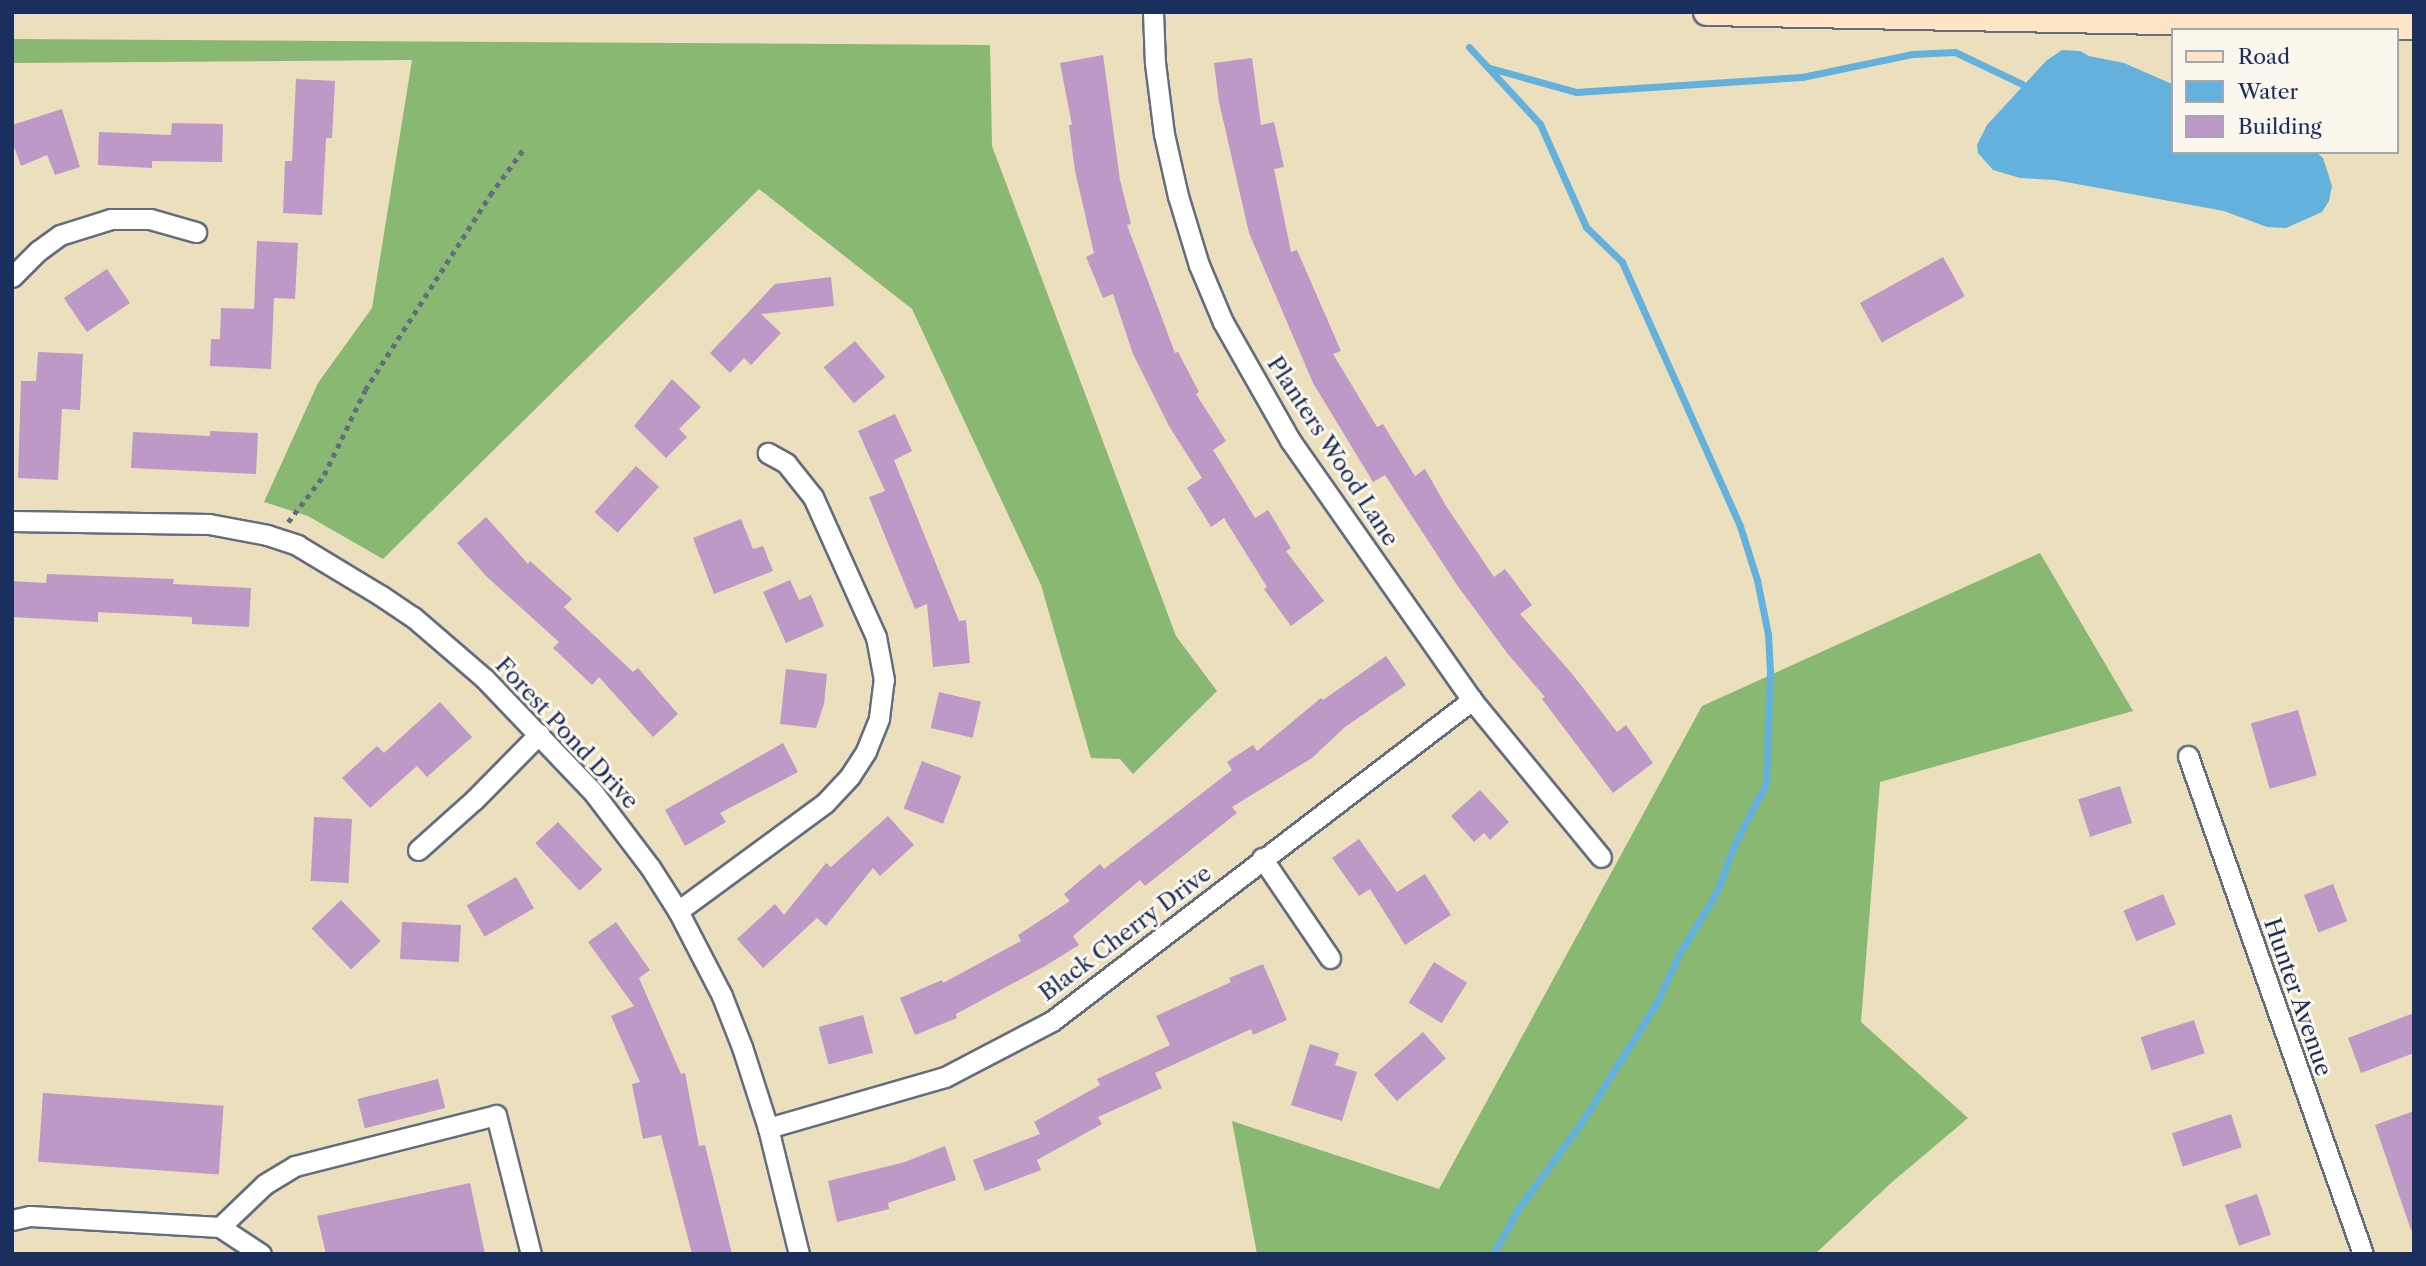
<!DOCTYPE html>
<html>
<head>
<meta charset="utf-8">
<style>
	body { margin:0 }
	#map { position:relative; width:2426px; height:1266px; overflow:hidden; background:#ecdfbe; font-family:"Libre Caslon Text",serif }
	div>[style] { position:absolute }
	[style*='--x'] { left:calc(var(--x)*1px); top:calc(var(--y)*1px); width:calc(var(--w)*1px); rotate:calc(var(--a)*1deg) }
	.forest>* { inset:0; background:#88b872 }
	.water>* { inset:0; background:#64b1dd }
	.stream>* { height:7px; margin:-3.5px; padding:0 3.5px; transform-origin:3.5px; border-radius:3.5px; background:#64b1dd }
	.building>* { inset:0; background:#bc99c7; transform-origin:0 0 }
	.path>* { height:4.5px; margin-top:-2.25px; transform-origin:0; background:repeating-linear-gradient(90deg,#646d80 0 5px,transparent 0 10px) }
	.roads { filter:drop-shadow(2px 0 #646d80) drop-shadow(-2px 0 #646d80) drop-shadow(0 2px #646d80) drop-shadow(0 -2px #646d80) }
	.minor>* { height:19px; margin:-9.5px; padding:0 9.5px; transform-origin:9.5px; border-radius:9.5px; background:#fff }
	.secondary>* { height:26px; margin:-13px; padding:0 13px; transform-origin:13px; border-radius:13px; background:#fee5c5 }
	span { translate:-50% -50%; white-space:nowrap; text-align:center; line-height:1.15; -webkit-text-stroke:6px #fbf7ec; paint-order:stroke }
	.street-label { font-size:23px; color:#1b2f5e }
	.frame { position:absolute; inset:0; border:14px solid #1b2f5e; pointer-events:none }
	.legend { position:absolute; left:2171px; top:28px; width:228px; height:126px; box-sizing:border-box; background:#fbf7ec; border:2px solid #a1a7b3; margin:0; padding:9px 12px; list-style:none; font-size:21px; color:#1b2f5e }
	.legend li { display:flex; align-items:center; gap:14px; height:35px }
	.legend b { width:35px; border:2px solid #a1a7b3 }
</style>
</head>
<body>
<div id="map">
	<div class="forest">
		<div style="clip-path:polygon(12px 39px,990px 45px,992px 146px,1176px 636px,1217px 691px,1133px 774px,1120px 759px,1091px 758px,1041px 585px,912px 309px,759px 189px,383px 559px,308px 516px,264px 502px,318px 383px,372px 308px,412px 60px,12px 63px)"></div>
		<div style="clip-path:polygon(2040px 553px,2133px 711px,1880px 782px,1861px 1022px,1968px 1118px,1891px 1183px,1815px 1254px,1257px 1254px,1232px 1121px,1439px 1189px,1702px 706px)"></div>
	</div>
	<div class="water">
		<div style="clip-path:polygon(2062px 50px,2080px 51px,2089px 56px,2124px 63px,2172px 84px,2172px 152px,2316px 152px,2323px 158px,2332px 186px,2329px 201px,2322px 212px,2286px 228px,2267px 227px,2224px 211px,2055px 180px,2020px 178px,1993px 170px,1978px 153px,1977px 145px,1987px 125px,2046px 61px)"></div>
	</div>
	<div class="stream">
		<div style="--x:1469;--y:47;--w:105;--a:47.3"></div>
		<div style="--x:1540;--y:124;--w:113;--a:65.9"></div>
		<div style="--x:1586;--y:227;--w:50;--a:44.2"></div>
		<div style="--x:1622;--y:262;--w:289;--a:65.9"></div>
		<div style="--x:1740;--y:526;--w:57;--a:72.5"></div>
		<div style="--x:1757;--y:580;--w:55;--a:78.5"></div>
		<div style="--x:1768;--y:634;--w:36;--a:87"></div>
		<div style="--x:1770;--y:670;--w:114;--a:92"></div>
		<div style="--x:1766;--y:784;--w:64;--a:117.8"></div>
		<div style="--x:1736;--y:841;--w:56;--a:111"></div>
		<div style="--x:1716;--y:893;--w:76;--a:121"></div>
		<div style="--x:1677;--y:958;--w:48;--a:114.4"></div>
		<div style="--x:1657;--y:1002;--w:143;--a:122.1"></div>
		<div style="--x:1581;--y:1123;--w:107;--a:126.2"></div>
		<div style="--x:1518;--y:1209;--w:51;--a:119.1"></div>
		<div style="--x:1490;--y:68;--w:89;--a:15.6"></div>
		<div style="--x:1576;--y:92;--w:226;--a:-3.8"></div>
		<div style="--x:1802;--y:77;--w:112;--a:-11.8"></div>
		<div style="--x:1912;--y:54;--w:43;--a:-2.7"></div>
		<div style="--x:1955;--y:52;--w:74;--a:25.5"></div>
	</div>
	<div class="building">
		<div style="clip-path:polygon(1103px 55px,1120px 180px,1131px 224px,1127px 225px,1175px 353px,1178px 352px,1199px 392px,1196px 394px,1226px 441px,1213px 450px,1255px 518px,1268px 510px,1291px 548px,1286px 551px,1324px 601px,1291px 626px,1264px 589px,1267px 587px,1224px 518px,1211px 527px,1187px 488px,1202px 478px,1169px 426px,1133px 354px,1113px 294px,1103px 298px,1086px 257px,1094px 253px,1075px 171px,1069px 125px,1072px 125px,1060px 63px)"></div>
		<div style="clip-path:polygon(1252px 58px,1261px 125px,1274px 122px,1284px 167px,1274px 169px,1291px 252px,1297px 250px,1341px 351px,1333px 354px,1377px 427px,1383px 424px,1415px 476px,1425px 469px,1446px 506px,1494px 577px,1505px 569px,1532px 605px,1520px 614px,1573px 675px,1617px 732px,1626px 725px,1653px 763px,1613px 793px,1542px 699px,1545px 697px,1507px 653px,1457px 585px,1385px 475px,1373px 482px,1313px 383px,1249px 233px,1219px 102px,1214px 63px)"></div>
		<div style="clip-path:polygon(296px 79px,335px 81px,332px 138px,326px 138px,322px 215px,283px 213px,285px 161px,292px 161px)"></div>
		<div style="clip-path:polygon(62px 109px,80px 167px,55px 175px,47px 155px,21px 166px,12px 141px,12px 125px)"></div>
		<div style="clip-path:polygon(172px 123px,223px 124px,222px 162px,152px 161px,152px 168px,98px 165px,99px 132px,171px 135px)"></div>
		<div style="clip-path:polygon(257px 241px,298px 243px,295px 299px,274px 298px,271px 369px,210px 366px,211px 339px,220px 339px,221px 308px,254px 309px)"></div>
		<div style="left:1943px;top:257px;width:45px;height:95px;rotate:61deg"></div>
		<div style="left:107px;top:269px;width:41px;height:52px;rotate:56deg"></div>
		<div style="clip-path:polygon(831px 277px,834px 306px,761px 314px,781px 333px,751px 365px,744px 358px,730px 373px,710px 353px,775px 284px)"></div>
		<div style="left:855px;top:341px;width:47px;height:41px;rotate:50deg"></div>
		<div style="clip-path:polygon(38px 352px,83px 354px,80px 410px,62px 409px,58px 480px,18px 478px,21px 381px,36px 381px)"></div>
		<div style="clip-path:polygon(672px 379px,701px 407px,679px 429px,687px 437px,666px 458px,634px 426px)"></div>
		<div style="clip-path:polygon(895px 414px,912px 451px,894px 460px,959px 621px,966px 620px,970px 663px,933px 667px,927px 604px,915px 609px,869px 497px,885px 491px,858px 431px)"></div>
		<div style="clip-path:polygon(210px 431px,258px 433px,256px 474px,131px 468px,133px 432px,210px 436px)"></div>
		<div style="left:636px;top:466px;width:31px;height:62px;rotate:42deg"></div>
		<div style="clip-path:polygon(486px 517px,528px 564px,530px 561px,572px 599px,564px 607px,633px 672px,638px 668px,678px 714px,653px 737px,599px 677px,592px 685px,553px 648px,559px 642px,486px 576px,457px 543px)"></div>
		<div style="clip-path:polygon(741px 519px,753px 549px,763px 546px,773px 571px,714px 594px,693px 538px)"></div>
		<div style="clip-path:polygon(47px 574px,174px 579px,173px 584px,251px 588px,249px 627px,192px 624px,192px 617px,98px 612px,98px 622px,12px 617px,12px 581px,46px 583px)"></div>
		<div style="clip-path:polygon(790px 580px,799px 600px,811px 595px,824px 626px,786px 643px,763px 592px)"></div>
		<div style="clip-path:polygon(1386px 656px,1406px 685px,1345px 727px,1312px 758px,1232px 807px,1237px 813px,1145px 886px,1140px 880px,1073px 936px,1079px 945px,1045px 966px,956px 1014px,957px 1018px,915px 1035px,900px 998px,942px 980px,943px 983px,1021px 941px,1018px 935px,1070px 901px,1064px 894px,1100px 864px,1104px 869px,1232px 770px,1227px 762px,1253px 745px,1257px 751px,1321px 698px,1323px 700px)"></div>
		<div style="clip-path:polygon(786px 669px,827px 674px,824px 704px,816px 728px,780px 724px)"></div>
		<div style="left:939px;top:692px;width:43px;height:37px;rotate:13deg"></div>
		<div style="clip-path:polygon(440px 702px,472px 737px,427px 777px,417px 766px,370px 808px,342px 778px,377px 746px,384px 753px)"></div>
		<div style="left:2298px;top:710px;width:68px;height:49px;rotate:74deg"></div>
		<div style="clip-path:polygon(783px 743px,798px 772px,720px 813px,726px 822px,685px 846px,665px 810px)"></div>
		<div style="left:922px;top:761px;width:42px;height:51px;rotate:21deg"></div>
		<div style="left:2120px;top:786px;width:39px;height:44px;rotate:72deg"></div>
		<div style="clip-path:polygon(1480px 790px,1509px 822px,1490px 840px,1484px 833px,1474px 842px,1451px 816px)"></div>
		<div style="clip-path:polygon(888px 816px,914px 845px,880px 876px,873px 868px,826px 926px,817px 918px,763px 968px,737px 939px,775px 904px,784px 915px,826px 863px,831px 867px)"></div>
		<div style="left:314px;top:817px;width:38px;height:64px;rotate:3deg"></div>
		<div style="left:558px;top:822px;width:65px;height:31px;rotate:47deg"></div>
		<div style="clip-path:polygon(1359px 839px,1397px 892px,1425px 874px,1451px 915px,1405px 945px,1370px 889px,1359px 896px,1332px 858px)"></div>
		<div style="left:516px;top:877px;width:36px;height:57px;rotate:60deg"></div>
		<div style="left:2333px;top:884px;width:40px;height:31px;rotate:69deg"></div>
		<div style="left:2163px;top:894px;width:33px;height:43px;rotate:67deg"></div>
		<div style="left:341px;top:900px;width:57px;height:41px;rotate:46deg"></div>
		<div style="left:402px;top:922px;width:59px;height:37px;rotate:3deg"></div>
		<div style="clip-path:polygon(616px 922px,650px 970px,639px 978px,681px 1074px,685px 1073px,699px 1146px,705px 1145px,732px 1254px,692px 1254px,661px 1135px,643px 1139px,632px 1084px,640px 1082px,611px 1016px,634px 1006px,588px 942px)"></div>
		<div style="left:1434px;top:962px;width:39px;height:48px;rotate:32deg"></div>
		<div style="clip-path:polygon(1263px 964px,1287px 1020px,1253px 1035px,1251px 1029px,1155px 1073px,1162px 1088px,1098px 1117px,1102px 1124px,1037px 1160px,1041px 1170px,985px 1191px,973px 1160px,1040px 1134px,1034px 1122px,1100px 1085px,1097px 1079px,1170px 1045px,1156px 1016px,1231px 982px,1229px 978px)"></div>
		<div style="clip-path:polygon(2414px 1013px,2414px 1053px,2361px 1073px,2348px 1038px)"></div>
		<div style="left:863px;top:1015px;width:39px;height:46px;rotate:75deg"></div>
		<div style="left:2194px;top:1020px;width:35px;height:56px;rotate:72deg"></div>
		<div style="left:1423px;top:1032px;width:35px;height:65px;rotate:49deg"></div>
		<div style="clip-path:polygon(1310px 1044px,1339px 1053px,1335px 1065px,1357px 1072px,1342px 1121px,1291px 1105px)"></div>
		<div style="left:438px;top:1079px;width:30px;height:83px;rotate:76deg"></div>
		<div style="left:43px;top:1093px;width:181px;height:69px;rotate:4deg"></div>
		<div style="clip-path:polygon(2414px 1111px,2414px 1229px,2411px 1230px,2375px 1125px)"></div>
		<div style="left:2231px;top:1114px;width:35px;height:62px;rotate:72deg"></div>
		<div style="clip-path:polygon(945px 1146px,956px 1180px,888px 1203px,889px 1209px,837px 1222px,828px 1181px,905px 1162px)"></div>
		<div style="clip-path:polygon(470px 1183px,485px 1254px,326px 1254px,317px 1216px)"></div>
		<div style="left:2257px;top:1194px;width:43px;height:34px;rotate:71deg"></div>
	</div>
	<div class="path">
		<div style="--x:288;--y:522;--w:59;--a:-52.5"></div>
		<div style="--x:324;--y:475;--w:94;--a:-64.2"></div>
		<div style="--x:365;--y:390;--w:232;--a:-57.3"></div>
		<div style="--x:490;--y:195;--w:59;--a:-53.9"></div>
	</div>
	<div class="roads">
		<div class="minor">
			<div style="--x:1153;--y:12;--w:51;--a:87.8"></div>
			<div style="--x:1155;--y:63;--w:72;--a:82.8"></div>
			<div style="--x:1164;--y:134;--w:64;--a:77.3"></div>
			<div style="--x:1178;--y:196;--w:72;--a:73.1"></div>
			<div style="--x:1199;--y:265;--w:62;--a:67.2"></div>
			<div style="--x:1223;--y:322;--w:136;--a:60.4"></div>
			<div style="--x:1290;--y:440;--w:317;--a:55"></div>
			<div style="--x:1472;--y:700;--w:203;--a:50.6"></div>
			<div style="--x:12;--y:277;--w:37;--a:-45"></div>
			<div style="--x:38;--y:251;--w:27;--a:-36"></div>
			<div style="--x:60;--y:235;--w:53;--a:-17.4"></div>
			<div style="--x:111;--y:219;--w:39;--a:0"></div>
			<div style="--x:150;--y:219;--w:48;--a:15.8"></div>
			<div style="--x:12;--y:521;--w:197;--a:0.9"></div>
			<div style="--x:209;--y:524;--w:59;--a:10.7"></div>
			<div style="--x:267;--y:535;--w:32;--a:18"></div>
			<div style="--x:297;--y:545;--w:97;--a:31.1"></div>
			<div style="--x:380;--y:595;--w:40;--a:34"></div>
			<div style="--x:413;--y:617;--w:95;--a:40.7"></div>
			<div style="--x:485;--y:679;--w:156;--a:46.3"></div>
			<div style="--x:593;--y:792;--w:94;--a:52.8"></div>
			<div style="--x:650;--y:867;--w:52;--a:57.5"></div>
			<div style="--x:678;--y:911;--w:96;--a:62.6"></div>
			<div style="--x:722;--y:996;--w:55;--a:68.6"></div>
			<div style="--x:742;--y:1047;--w:85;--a:72.2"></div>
			<div style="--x:768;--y:1128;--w:130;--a:76.2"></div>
			<div style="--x:2188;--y:756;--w:528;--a:70.64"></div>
			<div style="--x:418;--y:850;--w:75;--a:-41.8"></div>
			<div style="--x:474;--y:800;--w:93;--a:-45.4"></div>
			<div style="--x:1262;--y:858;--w:121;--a:55.8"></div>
			<div style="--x:678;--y:911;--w:182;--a:-36.3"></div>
			<div style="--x:825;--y:803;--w:37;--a:-47"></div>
			<div style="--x:850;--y:776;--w:30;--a:-57"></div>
			<div style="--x:866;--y:751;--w:35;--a:-68"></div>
			<div style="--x:879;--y:718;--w:38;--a:-83"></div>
			<div style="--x:884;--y:680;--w:44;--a:-100.5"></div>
			<div style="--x:876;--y:637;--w:154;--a:-114.2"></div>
			<div style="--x:813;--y:497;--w:43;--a:-128.5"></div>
			<div style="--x:786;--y:463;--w:21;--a:-151"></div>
			<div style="--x:768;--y:1128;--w:184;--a:-16.1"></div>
			<div style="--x:945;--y:1077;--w:121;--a:-27.6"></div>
			<div style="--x:1052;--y:1021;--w:529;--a:-37.39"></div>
			<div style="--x:12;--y:1220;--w:18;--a:-13"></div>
			<div style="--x:30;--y:1216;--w:190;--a:3.3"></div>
			<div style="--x:220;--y:1227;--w:49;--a:33.4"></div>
			<div style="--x:220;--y:1227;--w:62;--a:-43.7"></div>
			<div style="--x:265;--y:1184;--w:35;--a:-31"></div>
			<div style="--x:295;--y:1166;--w:207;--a:-14.2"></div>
			<div style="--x:496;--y:1115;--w:143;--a:75.9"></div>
		</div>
		<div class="secondary">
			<div style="--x:1707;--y:12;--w:707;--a:1.13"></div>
		</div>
	</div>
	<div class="street-label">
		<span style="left:1333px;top:451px;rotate:57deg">Planters Wood Lane</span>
		<span style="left:567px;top:733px;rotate:47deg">Forest Pond Drive</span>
		<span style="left:1125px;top:933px;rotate:-37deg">Black Cherry Drive</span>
		<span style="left:2298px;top:997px;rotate:71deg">Hunter Avenue</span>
	</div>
	<div class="frame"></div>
	<ul class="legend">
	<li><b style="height:9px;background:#fee5c5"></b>Road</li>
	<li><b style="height:19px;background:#64b1dd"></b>Water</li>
	<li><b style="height:19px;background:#bc99c7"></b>Building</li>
	</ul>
</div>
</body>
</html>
